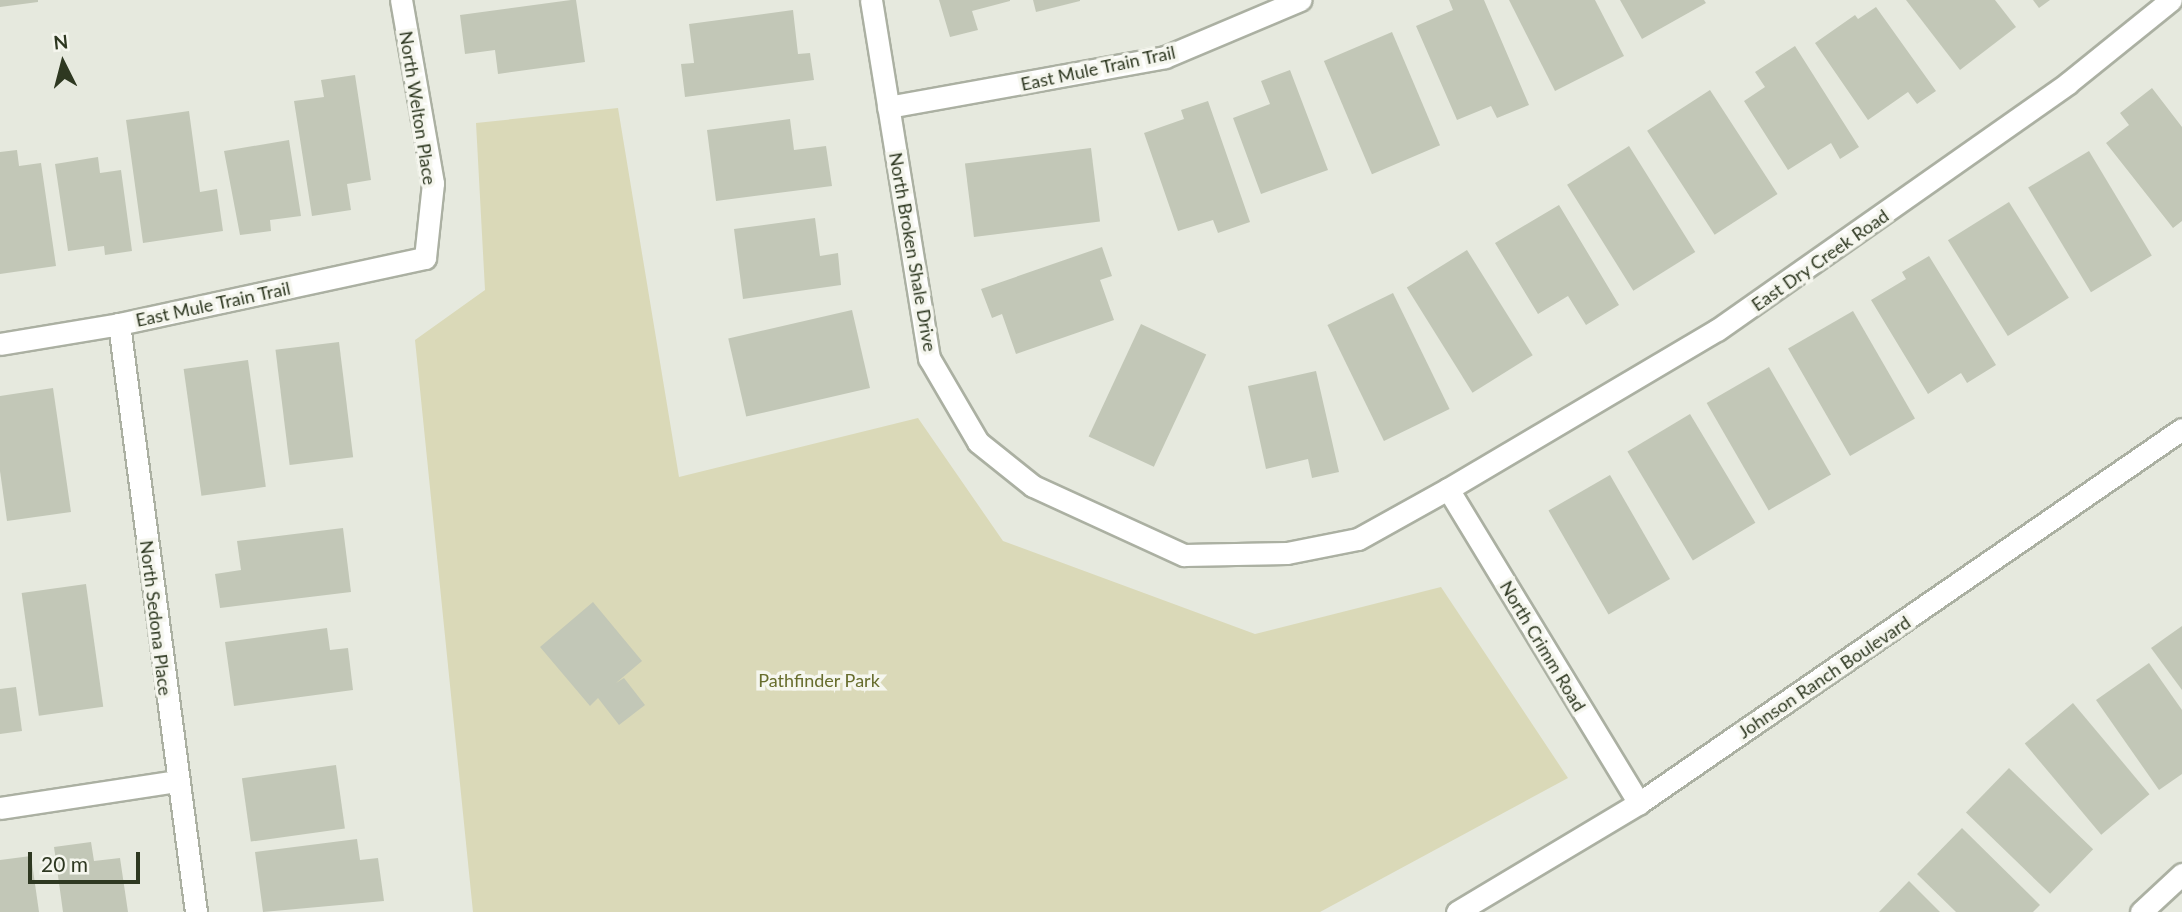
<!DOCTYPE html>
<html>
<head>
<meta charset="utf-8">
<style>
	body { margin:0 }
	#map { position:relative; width:2182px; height:912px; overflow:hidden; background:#e6e9de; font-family:Lato,sans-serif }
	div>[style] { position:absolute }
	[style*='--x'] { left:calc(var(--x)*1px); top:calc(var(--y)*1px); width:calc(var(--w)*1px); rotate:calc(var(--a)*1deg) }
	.green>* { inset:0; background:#dad9b8 }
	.building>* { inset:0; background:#c2c7b7; transform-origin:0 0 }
	.roads { filter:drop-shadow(2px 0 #abb0a2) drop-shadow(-2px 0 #abb0a2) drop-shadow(0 2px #abb0a2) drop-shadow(0 -2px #abb0a2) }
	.street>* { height:21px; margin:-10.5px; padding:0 10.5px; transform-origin:10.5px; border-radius:10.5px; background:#fff }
	.secondary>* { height:21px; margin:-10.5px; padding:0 10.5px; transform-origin:10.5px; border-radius:10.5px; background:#fff }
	span { translate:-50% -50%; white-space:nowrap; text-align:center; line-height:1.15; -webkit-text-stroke:7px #f5f6ee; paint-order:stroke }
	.street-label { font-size:18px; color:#2e3821 }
	.park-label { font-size:18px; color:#676d2d }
	.north { position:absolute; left:28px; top:28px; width:70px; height:70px; -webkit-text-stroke:5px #f5f6ee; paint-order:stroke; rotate:354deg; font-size:19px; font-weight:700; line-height:28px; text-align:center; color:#2e3821 }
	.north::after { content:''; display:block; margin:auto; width:24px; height:32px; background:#2e3821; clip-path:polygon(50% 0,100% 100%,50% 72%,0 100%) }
	.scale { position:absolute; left:28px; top:852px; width:112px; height:32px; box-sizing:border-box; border:4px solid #2e3821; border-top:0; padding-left:9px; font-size:21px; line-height:24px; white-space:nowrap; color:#2e3821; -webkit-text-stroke:5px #f5f6ee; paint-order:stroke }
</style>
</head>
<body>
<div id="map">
	<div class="green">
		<div style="clip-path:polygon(618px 108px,679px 477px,918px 418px,1003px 541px,1255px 634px,1441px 587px,1568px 778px,1320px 912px,473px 912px,415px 340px,485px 290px,476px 123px)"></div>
	</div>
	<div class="building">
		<div style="clip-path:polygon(0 0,38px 0,38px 2px,0 7px)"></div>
		<div style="clip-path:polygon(571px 0,576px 0,585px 62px,498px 74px,495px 50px,465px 54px,460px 15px)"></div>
		<div style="clip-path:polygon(939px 0,1010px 0,1010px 1px,972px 11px,978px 30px,950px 37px)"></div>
		<div style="clip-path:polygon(1033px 0,1080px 0,1080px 1px,1036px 12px)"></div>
		<div style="clip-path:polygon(1449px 0,1484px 0,1529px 105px,1497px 118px,1491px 106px,1457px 120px,1416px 26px,1453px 10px)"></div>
		<div style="clip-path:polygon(1509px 0,1595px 0,1624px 56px,1555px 91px)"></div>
		<div style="clip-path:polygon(1620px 0,1704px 0,1706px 3px,1642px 39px)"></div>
		<div style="clip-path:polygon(1906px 0,1995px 0,2016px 27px,1960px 70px)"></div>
		<div style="clip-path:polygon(2033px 0,2050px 0,2039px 8px)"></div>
		<div style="clip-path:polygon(1876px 7px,1936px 91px,1917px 104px,1908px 92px,1868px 120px,1815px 43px,1855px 15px,1858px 19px)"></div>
		<div style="clip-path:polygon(793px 10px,798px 54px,810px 53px,814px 80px,685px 97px,681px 64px,694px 63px,689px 24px)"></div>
		<div style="left:1392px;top:32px;width:123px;height:74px;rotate:67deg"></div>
		<div style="clip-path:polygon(1795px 46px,1859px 147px,1840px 159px,1831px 143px,1788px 170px,1744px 101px,1765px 87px,1755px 72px)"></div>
		<div style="clip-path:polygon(1290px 70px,1328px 170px,1261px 194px,1233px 118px,1270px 104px,1261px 81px)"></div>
		<div style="clip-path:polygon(355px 75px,371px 180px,347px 184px,351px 210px,312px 216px,294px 101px,324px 97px,321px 80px)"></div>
		<div style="clip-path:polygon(2152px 88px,2182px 127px,2182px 221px,2173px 228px,2106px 143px,2129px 125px,2120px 113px)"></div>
		<div style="left:1710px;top:90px;width:124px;height:75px;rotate:57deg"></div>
		<div style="clip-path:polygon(1208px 101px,1250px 222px,1218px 233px,1213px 220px,1178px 231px,1144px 133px,1184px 119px,1181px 110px)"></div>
		<div style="clip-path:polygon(189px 111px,200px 192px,217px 189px,223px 231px,143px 243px,126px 120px)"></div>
		<div style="clip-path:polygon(790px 119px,794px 150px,826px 146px,832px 186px,716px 201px,707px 130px)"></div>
		<div style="clip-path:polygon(289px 140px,301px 216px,270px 220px,271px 231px,240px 235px,224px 151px)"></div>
		<div style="left:1629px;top:146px;width:125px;height:73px;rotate:58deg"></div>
		<div style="left:1091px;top:148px;width:74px;height:127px;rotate:83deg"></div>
		<div style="clip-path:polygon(17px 150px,19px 166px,41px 163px,56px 266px,0 274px,0 152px)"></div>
		<div style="left:2089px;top:151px;width:122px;height:71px;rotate:59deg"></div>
		<div style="clip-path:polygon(98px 157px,100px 173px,121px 170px,132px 251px,105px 255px,104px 246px,68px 251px,55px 164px)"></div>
		<div style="left:2009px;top:202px;width:113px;height:72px;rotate:58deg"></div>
		<div style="clip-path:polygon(1559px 205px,1619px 305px,1586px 325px,1568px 296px,1538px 314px,1495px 243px)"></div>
		<div style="clip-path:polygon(815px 218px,820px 256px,838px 253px,841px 285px,743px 299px,734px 229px)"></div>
		<div style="clip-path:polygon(1102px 247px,1112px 276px,1100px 280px,1114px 320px,1016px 354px,1002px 314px,992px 318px,981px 289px)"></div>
		<div style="left:1467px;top:250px;width:124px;height:71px;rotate:58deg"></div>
		<div style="clip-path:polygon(1929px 256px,1996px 365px,1967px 383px,1961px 373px,1928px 394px,1871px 300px,1906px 279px,1902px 272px)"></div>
		<div style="left:1393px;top:293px;width:129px;height:73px;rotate:64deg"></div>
		<div style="left:852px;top:310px;width:80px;height:127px;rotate:77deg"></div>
		<div style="left:1853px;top:311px;width:124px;height:75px;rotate:60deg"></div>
		<div style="left:1141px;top:324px;width:72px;height:124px;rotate:25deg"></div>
		<div style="left:339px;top:342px;width:116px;height:64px;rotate:83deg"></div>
		<div style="left:248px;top:360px;width:128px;height:65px;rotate:82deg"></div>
		<div style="left:1769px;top:367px;width:124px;height:72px;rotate:60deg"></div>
		<div style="clip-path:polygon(1316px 371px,1339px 472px,1312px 478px,1308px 459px,1266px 469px,1248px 386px)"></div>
		<div style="clip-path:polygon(53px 388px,71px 512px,7px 521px,0 471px,0 396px)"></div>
		<div style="left:1690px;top:414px;width:127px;height:73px;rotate:59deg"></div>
		<div style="left:1610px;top:475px;width:120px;height:71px;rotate:60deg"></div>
		<div style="clip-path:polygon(343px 528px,351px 592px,220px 608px,215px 574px,241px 570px,237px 541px)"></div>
		<div style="left:86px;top:584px;width:124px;height:65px;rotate:82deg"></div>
		<div style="clip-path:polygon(593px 602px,642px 661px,616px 683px,624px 678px,645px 705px,619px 725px,598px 698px,590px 706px,540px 647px)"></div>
		<div style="clip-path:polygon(2182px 626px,2182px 690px,2151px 648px)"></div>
		<div style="clip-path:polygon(327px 628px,330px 650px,348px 648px,353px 690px,234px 706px,225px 642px)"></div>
		<div style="clip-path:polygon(2149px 663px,2182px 710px,2182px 774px,2159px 790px,2096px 700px)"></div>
		<div style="clip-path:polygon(16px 687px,22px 731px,0 734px,0 689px)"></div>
		<div style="left:2073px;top:703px;width:119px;height:63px;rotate:50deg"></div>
		<div style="left:336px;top:765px;width:64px;height:95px;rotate:82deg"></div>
		<div style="left:2009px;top:768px;width:117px;height:62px;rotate:44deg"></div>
		<div style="clip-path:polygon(1962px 828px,2040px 905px,2033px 912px,1956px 912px,1917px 874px)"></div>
		<div style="clip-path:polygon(357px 839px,360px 860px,378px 858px,384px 901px,263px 912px,255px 852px)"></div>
		<div style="clip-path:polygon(91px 842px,94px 861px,120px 858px,128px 912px,63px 912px,54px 847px)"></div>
		<div style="clip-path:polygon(31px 856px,39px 912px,0 912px,0 860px)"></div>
		<div style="clip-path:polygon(1909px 881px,1940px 912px,1879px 912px)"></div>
	</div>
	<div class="roads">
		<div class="street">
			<div style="--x:871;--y:0;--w:363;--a:80.8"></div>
			<div style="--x:929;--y:358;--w:97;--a:59.7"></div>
			<div style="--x:978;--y:442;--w:70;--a:38.7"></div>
			<div style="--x:1033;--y:486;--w:166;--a:24.6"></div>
			<div style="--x:1184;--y:555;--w:103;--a:-1.1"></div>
			<div style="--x:1287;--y:553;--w:72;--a:-11.2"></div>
			<div style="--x:1358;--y:539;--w:103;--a:-29.1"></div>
			<div style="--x:1448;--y:489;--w:312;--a:-30.6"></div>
			<div style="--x:1717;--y:330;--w:429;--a:-35.1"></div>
			<div style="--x:2068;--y:83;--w:132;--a:-38.9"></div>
			<div style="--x:888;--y:107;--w:281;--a:-10.2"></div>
			<div style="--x:1165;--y:57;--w:147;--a:-22.9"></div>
			<div style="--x:119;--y:324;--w:593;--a:82.54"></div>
			<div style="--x:0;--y:344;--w:121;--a:-9.5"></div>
			<div style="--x:119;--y:324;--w:313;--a:-12.2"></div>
			<div style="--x:425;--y:258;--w:75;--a:-83.9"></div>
			<div style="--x:433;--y:183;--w:186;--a:-99.9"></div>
			<div style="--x:1448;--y:489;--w:368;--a:58.7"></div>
			<div style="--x:0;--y:808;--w:179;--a:-8.7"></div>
			<div style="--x:2141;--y:912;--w:56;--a:-42.8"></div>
		</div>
		<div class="secondary">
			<div style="--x:1457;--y:912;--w:212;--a:-30.9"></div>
			<div style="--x:1639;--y:803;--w:659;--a:-34.56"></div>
		</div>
	</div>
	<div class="street-label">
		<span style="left:1098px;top:68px;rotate:-12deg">East Mule Train Trail</span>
		<span style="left:418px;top:108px;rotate:81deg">North Welton Place</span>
		<span style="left:913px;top:252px;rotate:80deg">North Broken Shale Drive</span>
		<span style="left:1820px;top:260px;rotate:-35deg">East Dry Creek Road</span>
		<span style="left:213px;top:304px;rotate:-12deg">East Mule Train Trail</span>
		<span style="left:156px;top:618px;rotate:83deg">North Sedona Place</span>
		<span style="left:1543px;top:646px;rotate:59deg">North Crimm Road</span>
		<span style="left:1824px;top:677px;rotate:-34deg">Johnson Ranch Boulevard</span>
	</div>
	<div class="park-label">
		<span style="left:819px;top:680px">Pathfinder Park</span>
	</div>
	<div class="north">N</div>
	<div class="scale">20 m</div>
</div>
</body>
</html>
